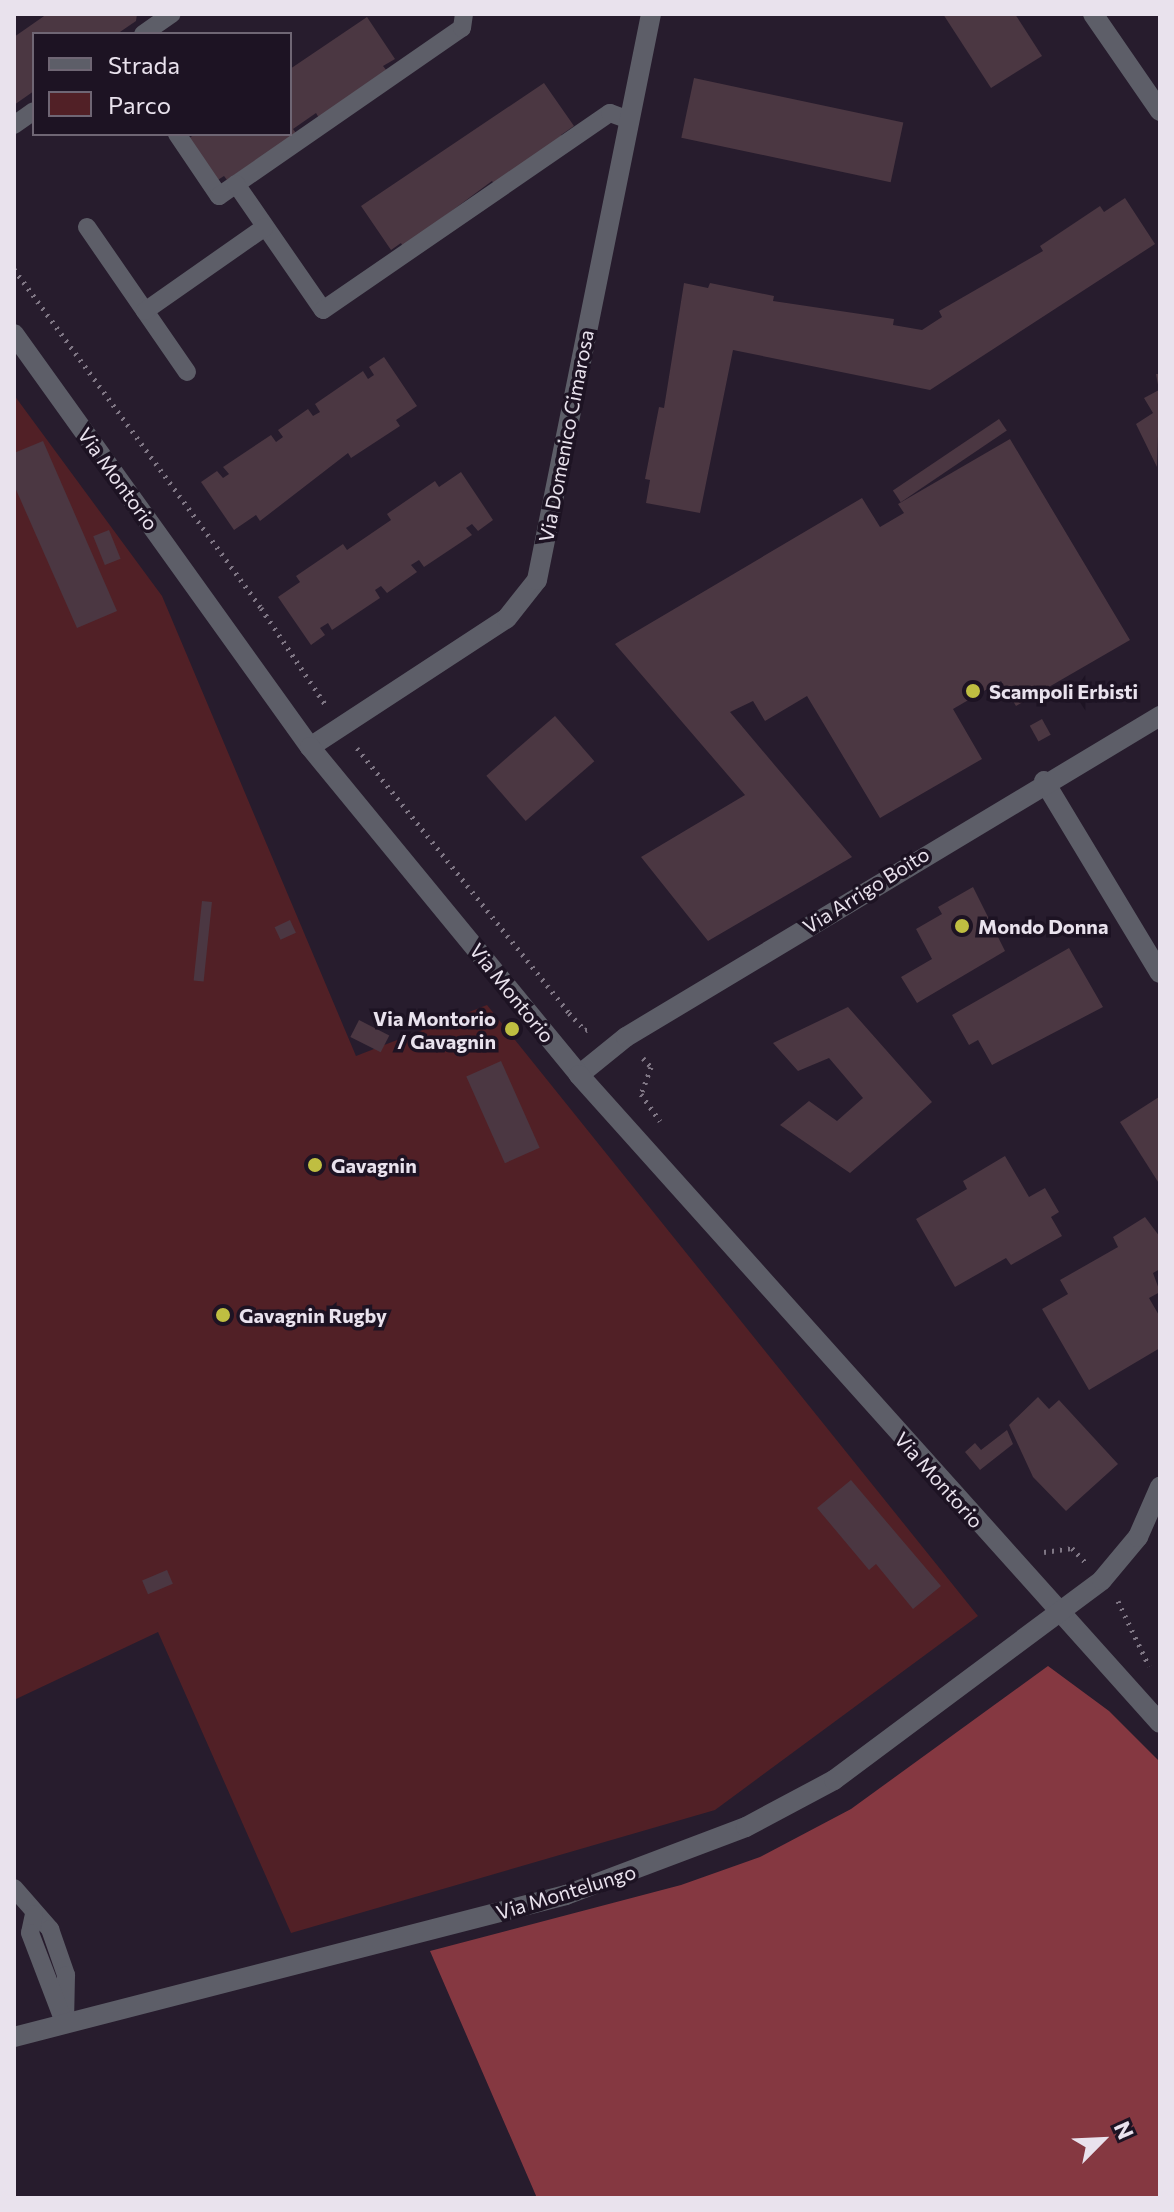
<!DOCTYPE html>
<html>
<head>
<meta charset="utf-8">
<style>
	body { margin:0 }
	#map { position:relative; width:1174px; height:2212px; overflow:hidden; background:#271c2d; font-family:Commissioner,sans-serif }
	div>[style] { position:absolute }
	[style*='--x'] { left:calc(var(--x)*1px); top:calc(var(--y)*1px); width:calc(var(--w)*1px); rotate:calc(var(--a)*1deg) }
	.green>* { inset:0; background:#512026 }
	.forest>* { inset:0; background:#853841 }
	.building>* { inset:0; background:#4b3742; transform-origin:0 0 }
	.path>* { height:5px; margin-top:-2.5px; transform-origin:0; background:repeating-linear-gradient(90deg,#7f7684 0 2px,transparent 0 8px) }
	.service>* { height:18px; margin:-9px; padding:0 9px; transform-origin:9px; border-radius:9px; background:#5d5e68 }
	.minor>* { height:20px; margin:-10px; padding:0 10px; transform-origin:10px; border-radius:10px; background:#5d5e68 }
	.tertiary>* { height:20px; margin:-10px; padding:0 10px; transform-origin:10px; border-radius:10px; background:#5d5e68 }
	.dots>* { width:22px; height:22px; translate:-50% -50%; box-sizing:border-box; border:4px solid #1d1323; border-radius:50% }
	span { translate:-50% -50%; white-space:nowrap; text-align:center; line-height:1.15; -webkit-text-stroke:7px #1d1323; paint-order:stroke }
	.street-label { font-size:20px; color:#e9e2ed }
	.poi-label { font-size:20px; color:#e9e2ed; font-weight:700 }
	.left { translate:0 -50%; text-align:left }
	.right { translate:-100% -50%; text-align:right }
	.frame { position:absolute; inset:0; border:16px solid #e9e2ed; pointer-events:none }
	.legend { position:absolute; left:32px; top:32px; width:260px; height:104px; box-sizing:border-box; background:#1d1323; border:2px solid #6f6674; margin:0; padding:10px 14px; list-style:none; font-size:24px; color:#e9e2ed }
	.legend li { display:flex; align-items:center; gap:16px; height:40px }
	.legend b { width:40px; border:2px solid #6f6674 }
	.north { position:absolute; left:1062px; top:2100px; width:80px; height:80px; -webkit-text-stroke:6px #1d1323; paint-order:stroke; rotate:66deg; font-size:22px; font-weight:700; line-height:32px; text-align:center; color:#e9e2ed }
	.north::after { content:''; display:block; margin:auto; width:28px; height:36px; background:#e9e2ed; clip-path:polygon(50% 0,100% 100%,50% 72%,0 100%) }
</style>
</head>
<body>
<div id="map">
	<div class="green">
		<div style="clip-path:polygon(14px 395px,162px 596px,356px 1056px,487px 1005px,978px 1616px,715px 1810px,291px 1933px,158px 1632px,14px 1700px)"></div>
	</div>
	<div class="forest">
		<div style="clip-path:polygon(1048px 1666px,1109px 1711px,1160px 1762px,1160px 2198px,537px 2198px,430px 1951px,681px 1885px,760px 1857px,851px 1809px)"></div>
	</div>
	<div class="building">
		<div style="clip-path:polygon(47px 14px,137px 14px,136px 21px,117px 34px,34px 34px,34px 91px,14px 105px,14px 37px)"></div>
		<div style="clip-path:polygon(943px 14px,1015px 14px,1042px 56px,991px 88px)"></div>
		<div style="clip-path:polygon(367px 17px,395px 59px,383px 66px,387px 71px,319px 118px,316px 113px,293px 129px,296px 133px,227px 180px,224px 176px,213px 183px,185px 141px,195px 134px,290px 134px,290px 69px)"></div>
		<div style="left:694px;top:78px;width:214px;height:61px;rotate:12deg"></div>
		<div style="clip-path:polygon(544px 83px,574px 126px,561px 135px,563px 139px,495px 185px,492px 181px,403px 247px,401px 243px,391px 250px,361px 206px)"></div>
		<div style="clip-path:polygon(1125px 198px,1155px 244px,930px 390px,733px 350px,700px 513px,646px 503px,650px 480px,645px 479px,659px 407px,664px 408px,684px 283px,708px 288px,710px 283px,774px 296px,773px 301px,894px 319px,893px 325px,922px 330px,942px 317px,939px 311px,1043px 251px,1040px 246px,1100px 206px,1104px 212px)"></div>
		<div style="clip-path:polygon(384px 357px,417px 406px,396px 420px,400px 426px,351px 458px,348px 453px,260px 521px,256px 515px,234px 530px,201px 482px,217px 471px,223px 478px,229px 474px,223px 467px,271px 435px,276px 442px,283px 437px,278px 430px,308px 409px,313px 416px,320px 412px,315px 404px,363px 371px,368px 379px,374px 375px,369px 367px)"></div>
		<div style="clip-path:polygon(1156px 374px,1160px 374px,1157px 467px,1136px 424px,1153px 413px,1144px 398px,1159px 390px)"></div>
		<div style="left:999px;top:419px;width:14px;height:128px;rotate:56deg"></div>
		<div style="clip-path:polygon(1010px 439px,1130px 640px,1016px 706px,1001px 681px,953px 709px,982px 759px,880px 818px,807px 696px,765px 721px,753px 701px,730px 712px,852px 857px,708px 941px,641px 857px,745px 795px,615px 644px,862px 498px,880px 527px,904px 513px,898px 504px)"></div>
		<div style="clip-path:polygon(43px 441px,117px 611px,77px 628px,14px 485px,14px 453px)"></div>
		<div style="clip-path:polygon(461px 472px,493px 520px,478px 531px,472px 524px,466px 528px,472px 535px,424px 567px,419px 560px,411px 565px,417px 572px,387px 593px,381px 586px,375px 590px,380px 598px,332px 630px,328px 623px,320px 628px,325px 635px,311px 645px,278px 597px,300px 582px,296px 576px,343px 544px,347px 550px,391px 520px,387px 514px,435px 481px,439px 487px)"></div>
		<div style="left:109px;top:530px;width:31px;height:17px;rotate:68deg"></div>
		<div style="left:555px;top:716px;width:60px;height:91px;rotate:49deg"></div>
		<div style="left:1042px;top:719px;width:18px;height:14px;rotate:61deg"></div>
		<div style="clip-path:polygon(973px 887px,1005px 951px,917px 1003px,901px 977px,932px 959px,916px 929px,942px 914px,938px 907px)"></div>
		<div style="left:202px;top:901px;width:10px;height:80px;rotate:6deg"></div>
		<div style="left:290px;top:920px;width:14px;height:17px;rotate:65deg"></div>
		<div style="clip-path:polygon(1069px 948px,1103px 1007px,992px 1065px,978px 1040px,969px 1045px,952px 1015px)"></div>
		<div style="clip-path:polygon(848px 1007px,932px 1102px,850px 1173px,780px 1125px,809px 1101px,837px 1121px,863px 1098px,829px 1058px,798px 1071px,773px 1043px)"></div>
		<div style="left:359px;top:1020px;width:34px;height:19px;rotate:27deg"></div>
		<div style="left:501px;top:1061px;width:95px;height:38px;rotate:66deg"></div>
		<div style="clip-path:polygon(1159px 1097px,1160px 1099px,1160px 1185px,1120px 1122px)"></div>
		<div style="clip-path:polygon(1005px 1156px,1029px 1197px,1045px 1188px,1059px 1212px,1051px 1217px,1062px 1236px,1011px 1265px,1006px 1258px,955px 1287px,916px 1219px,967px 1189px,963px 1181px)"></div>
		<div style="clip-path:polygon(1145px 1217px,1160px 1237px,1160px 1269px,1153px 1273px,1160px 1292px,1149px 1298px,1160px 1317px,1160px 1348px,1089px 1390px,1042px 1309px,1068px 1294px,1060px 1280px,1118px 1247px,1113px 1237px)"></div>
		<div style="clip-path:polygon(1038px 1397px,1049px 1409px,1059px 1400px,1118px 1464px,1066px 1511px,1033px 1477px,1009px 1425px)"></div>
		<div style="clip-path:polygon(1007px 1430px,1013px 1444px,980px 1470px,965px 1452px,975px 1443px,981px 1450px)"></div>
		<div style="clip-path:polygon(851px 1480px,941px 1586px,913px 1609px,876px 1564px,869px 1570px,817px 1508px)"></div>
		<div style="left:167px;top:1570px;width:15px;height:27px;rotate:67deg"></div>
	</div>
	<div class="path">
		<div style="--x:14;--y:269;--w:419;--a:53.9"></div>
		<div style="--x:261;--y:608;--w:119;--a:56.3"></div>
		<div style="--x:357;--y:748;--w:339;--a:51.3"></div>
		<div style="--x:569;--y:1013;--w:23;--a:47"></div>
		<div style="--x:585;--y:1030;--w:7;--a:-16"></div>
		<div style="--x:643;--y:1058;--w:12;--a:48"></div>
		<div style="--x:651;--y:1067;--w:29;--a:110"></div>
		<div style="--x:641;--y:1094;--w:33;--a:55"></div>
		<div style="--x:1044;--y:1552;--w:28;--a:-8"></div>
		<div style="--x:1072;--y:1548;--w:21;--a:47"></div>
		<div style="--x:1118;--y:1601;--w:72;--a:64.5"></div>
	</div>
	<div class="service">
		<div style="--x:143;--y:34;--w:35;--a:-35"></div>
		<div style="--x:14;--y:125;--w:24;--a:-35"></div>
		<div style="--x:177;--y:134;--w:75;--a:55.9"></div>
		<div style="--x:219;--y:196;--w:295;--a:-34.7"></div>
		<div style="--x:462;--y:28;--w:14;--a:-82"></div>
		<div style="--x:236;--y:184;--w:153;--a:55.4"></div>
		<div style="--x:323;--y:310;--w:348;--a:-34.5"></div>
		<div style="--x:610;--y:113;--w:20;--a:20"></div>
		<div style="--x:87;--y:227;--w:176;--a:55.4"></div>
		<div style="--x:145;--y:311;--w:146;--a:-35"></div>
		<div style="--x:14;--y:1888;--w:55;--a:48.7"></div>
		<div style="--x:50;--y:1929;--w:49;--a:70.8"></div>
		<div style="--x:66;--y:1975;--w:49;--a:91.2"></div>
		<div style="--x:34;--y:1914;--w:19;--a:102"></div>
		<div style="--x:30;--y:1933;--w:90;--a:69.1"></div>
	</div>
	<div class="minor">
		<div style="--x:1093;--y:14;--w:118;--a:55.4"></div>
		<div style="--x:310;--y:747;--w:235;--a:-33.2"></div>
		<div style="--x:507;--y:618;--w:48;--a:-51.7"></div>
		<div style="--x:537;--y:580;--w:577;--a:-78.61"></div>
		<div style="--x:1044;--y:781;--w:224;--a:58.9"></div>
		<div style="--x:579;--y:1075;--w:60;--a:-39"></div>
		<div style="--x:626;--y:1037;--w:623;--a:-31.01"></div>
	</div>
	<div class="tertiary">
		<div style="--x:14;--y:334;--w:508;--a:54.37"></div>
		<div style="--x:310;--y:747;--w:424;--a:50.6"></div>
		<div style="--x:579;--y:1075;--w:870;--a:48.12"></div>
		<div style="--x:14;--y:2037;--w:570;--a:-14.43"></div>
		<div style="--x:566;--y:1895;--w:192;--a:-20.7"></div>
		<div style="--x:746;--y:1827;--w:100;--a:-28.1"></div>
		<div style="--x:834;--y:1780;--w:334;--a:-36.7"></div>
		<div style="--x:1102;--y:1580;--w:56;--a:-50.1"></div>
		<div style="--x:1138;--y:1537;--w:55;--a:-66.3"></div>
	</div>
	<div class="dots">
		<div style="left:973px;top:691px;background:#bfbe41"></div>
		<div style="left:962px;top:926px;background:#bfbe41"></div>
		<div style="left:512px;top:1029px;background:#bfbe41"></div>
		<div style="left:315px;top:1165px;background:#bfbe41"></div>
		<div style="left:223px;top:1315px;background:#bfbe41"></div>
	</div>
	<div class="street-label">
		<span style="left:566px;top:436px;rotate:-79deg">Via Domenico Cimarosa</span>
		<span style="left:118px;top:479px;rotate:54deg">Via Montorio</span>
		<span style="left:866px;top:890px;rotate:-32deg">Via Arrigo Boito</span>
		<span style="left:512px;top:993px;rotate:51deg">Via Montorio</span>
		<span style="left:939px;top:1480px;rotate:48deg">Via Montorio</span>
		<span style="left:566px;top:1892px;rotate:-17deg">Via Montelungo</span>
	</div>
	<div class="poi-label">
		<span class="left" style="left:989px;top:691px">Scampoli Erbisti</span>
		<span class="left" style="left:978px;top:926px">Mondo Donna</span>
		<span class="right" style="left:496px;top:1030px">Via Montorio<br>/ Gavagnin</span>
		<span class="left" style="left:331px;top:1165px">Gavagnin</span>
		<span class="left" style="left:239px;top:1315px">Gavagnin Rugby</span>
	</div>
	<div class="frame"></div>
	<ul class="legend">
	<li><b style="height:10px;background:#5d5e68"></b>Strada</li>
	<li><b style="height:22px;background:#512026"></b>Parco</li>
	</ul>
	<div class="north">N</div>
</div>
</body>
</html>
